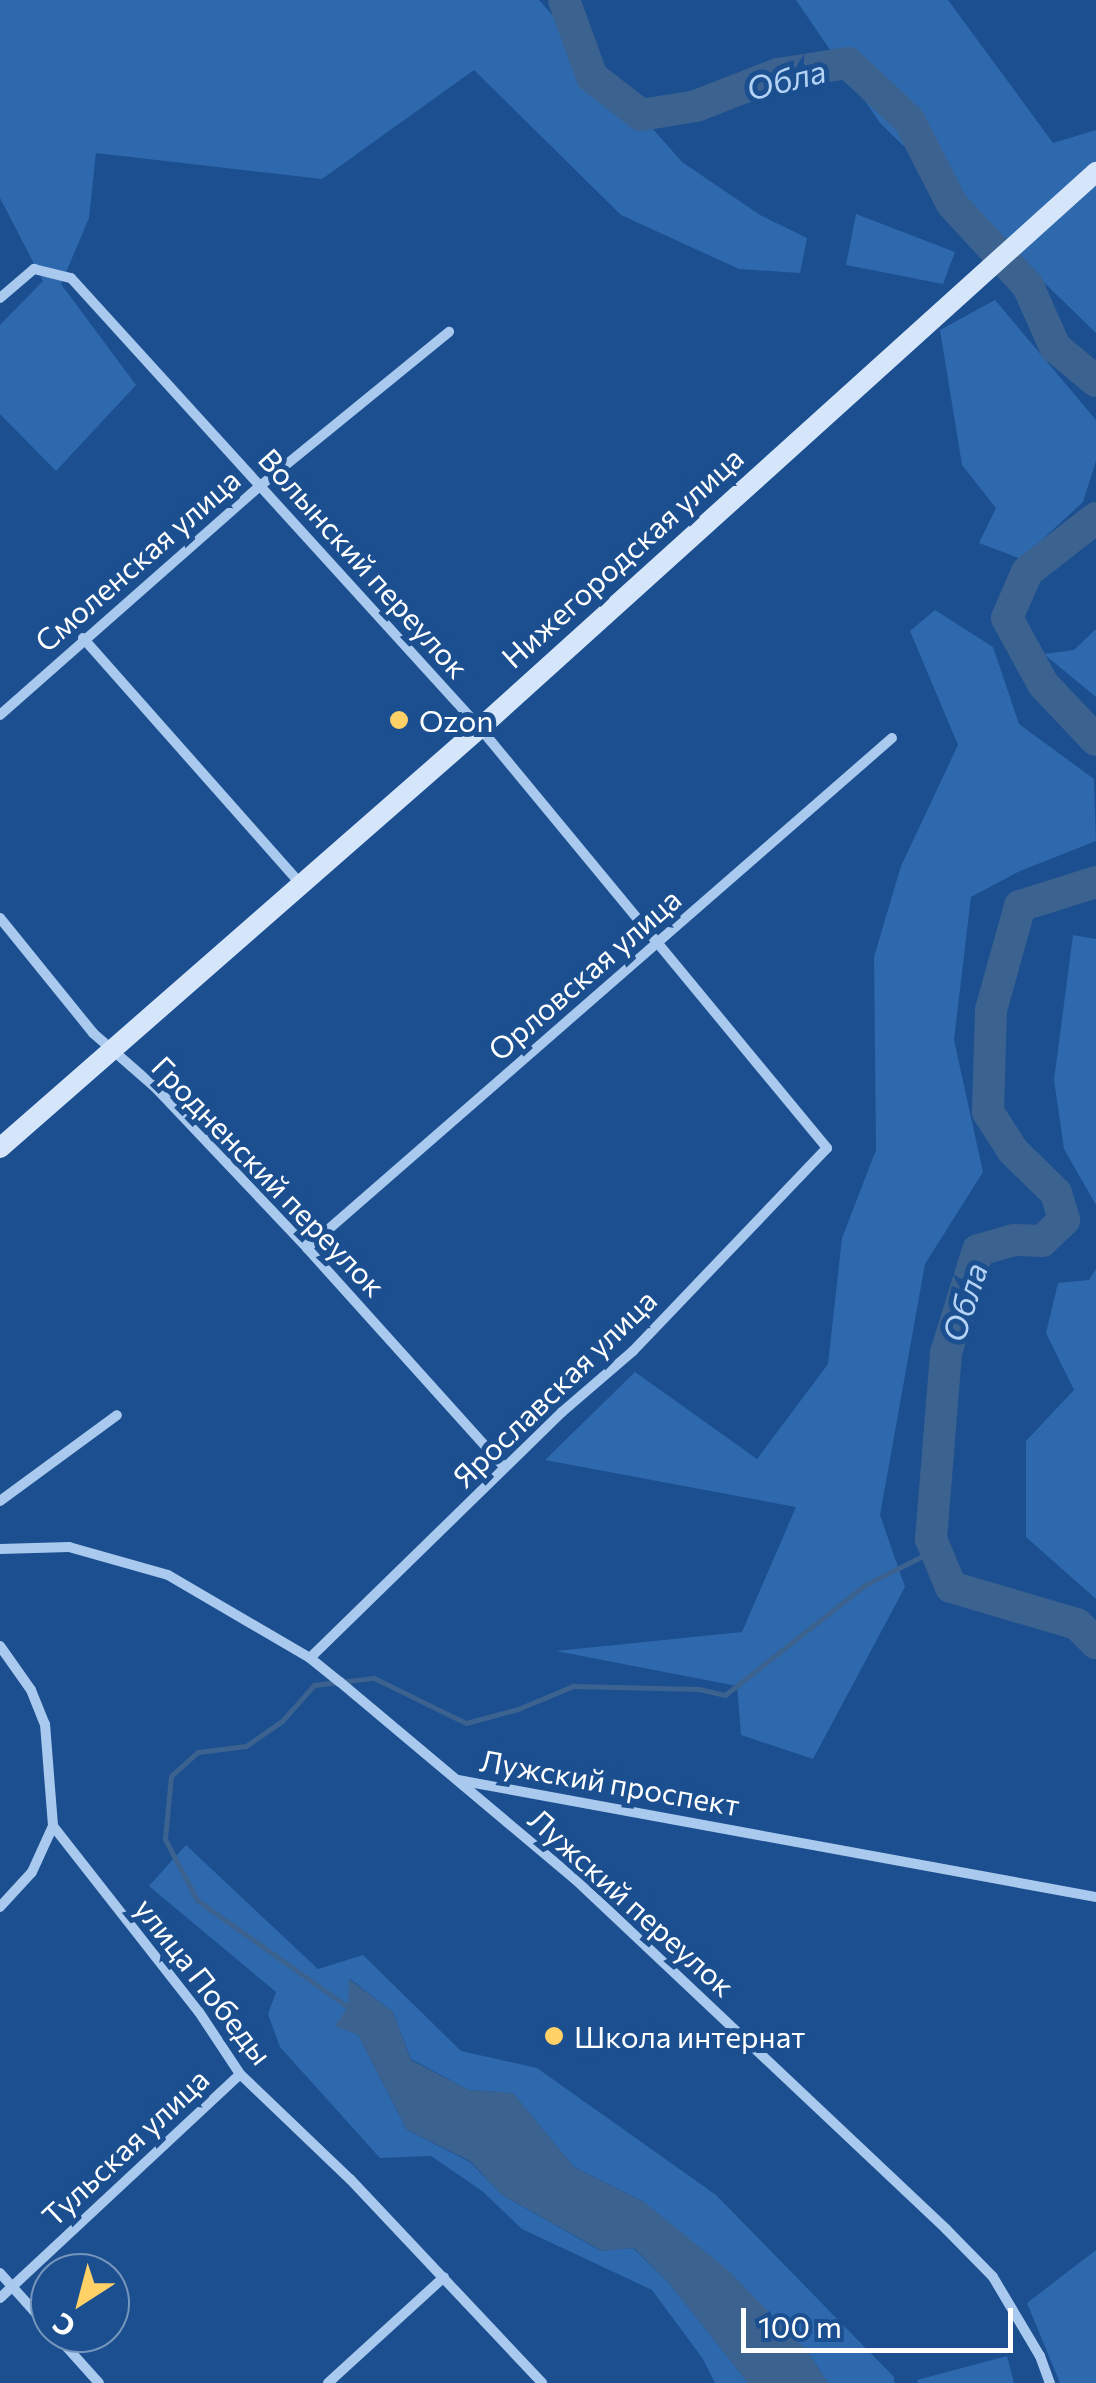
<!DOCTYPE html>
<html>
<head>
<meta charset="utf-8">
<style>
	body { margin:0 }
	#map { position:relative; width:1096px; height:2383px; overflow:hidden; background:#1b4f8f; font-family:Commissioner,sans-serif }
	div>[style] { position:absolute }
	[style*='--x'] { left:calc(var(--x)*1px); top:calc(var(--y)*1px); width:calc(var(--w)*1px); rotate:calc(var(--a)*1deg) }
	.green>* { inset:0; background:#2e69ad }
	.water>* { inset:0; background:#3c6290 }
	.stream>* { height:5px; margin:-2.5px; padding:0 2.5px; transform-origin:2.5px; border-radius:2.5px; background:#3c6290 }
	.river>* { height:32px; margin:-16px; padding:0 16px; transform-origin:16px; border-radius:16px; background:#3c6290 }
	.street>* { height:10px; margin:-5px; padding:0 5px; transform-origin:5px; border-radius:5px; background:#a9c9ee }
	.secondary>* { height:20px; margin:-10px; padding:0 10px; transform-origin:10px; border-radius:10px; background:#d6e6fa }
	.dots>* { width:28px; height:28px; translate:-50% -50%; box-sizing:border-box; border:5px solid #1b4f8f; border-radius:50% }
	span { translate:-50% -50%; white-space:nowrap; text-align:center; line-height:1.15; -webkit-text-stroke:10px #1b4f8f; paint-order:stroke }
	.street-label { font-size:30px; color:#fff }
	.poi-label { font-size:30px; color:#fff }
	.left { translate:0 -50%; text-align:left }
	.water-label { font-size:32px; color:#b5d3f5; font-style:italic }
	.north { position:absolute; left:30px; top:2253px; width:100px; height:100px; box-sizing:border-box; background:#1b4f8f; border:2px solid #7695bc; border-radius:50%; rotate:216deg; font-size:28px; font-weight:700; line-height:40px; text-align:center; color:#fff }
	.north::after { content:''; display:block; margin:auto; width:35px; height:45px; background:#ffd166; clip-path:polygon(50% 0,100% 100%,50% 72%,0 100%) }
	.scale { position:absolute; left:741px; top:2308px; width:272px; height:45px; box-sizing:border-box; border:5px solid #fff; border-top:0; padding-left:12px; font-size:30px; line-height:35px; white-space:nowrap; color:#fff; -webkit-text-stroke:8px #1b4f8f; paint-order:stroke }
</style>
</head>
<body>
<div id="map">
	<div class="green">
		<div style="clip-path:polygon(0 0,539px 0,682px 162px,760px 215px,807px 238px,800px 273px,739px 269px,621px 215px,474px 70px,322px 179px,96px 153px,89px 218px,61px 284px,136px 385px,56px 471px,0 414px,0 325px,43px 281px,0 198px)"></div>
		<div style="clip-path:polygon(796px 0,948px 0,1053px 143px,1096px 130px,1096px 333px,880px 123px)"></div>
		<div style="clip-path:polygon(856px 214px,955px 252px,943px 284px,846px 265px)"></div>
		<div style="clip-path:polygon(995px 300px,1096px 420px,1096px 461px,1083px 502px,1021px 559px,979px 543px,996px 508px,962px 465px,940px 330px)"></div>
		<div style="clip-path:polygon(935px 610px,993px 647px,1019px 724px,1094px 779px,1096px 841px,1020px 871px,971px 897px,954px 1040px,983px 1172px,925px 1264px,880px 1515px,905px 1587px,813px 1759px,741px 1735px,737px 1686px,556px 1651px,742px 1632px,796px 1507px,545px 1460px,635px 1372px,757px 1459px,828px 1364px,842px 1238px,876px 1150px,874px 957px,901px 866px,958px 745px,910px 631px)"></div>
		<div style="clip-path:polygon(1096px 629px,1096px 697px,1044px 654px,1074px 650px)"></div>
		<div style="clip-path:polygon(1073px 935px,1096px 939px,1096px 1205px,1064px 1149px,1054px 1080px)"></div>
		<div style="clip-path:polygon(1096px 1269px,1096px 1599px,1026px 1537px,1026px 1441px,1074px 1390px,1046px 1333px,1058px 1283px,1089px 1280px)"></div>
		<div style="clip-path:polygon(186px 1845px,318px 1969px,363px 1955px,461px 2051px,537px 2068px,716px 2195px,894px 2377px,894px 2383px,828px 2383px,808px 2352px,644px 2202px,574px 2167px,513px 2093px,469px 2090px,411px 2059px,393px 2012px,350px 1979px,358px 2035px,407px 2130px,470px 2162px,502px 2195px,601px 2251px,633px 2248px,669px 2283px,748px 2383px,715px 2383px,703px 2359px,652px 2290px,522px 2229px,482px 2191px,431px 2156px,380px 2158px,280px 2047px,268px 2014px,276px 1992px,149px 1886px)"></div>
		<div style="clip-path:polygon(1096px 2250px,1096px 2383px,1060px 2383px,1027px 2303px)"></div>
		<div style="clip-path:polygon(1007px 2356px,1014px 2383px,918px 2383px,917px 2380px)"></div>
	</div>
	<div class="water">
		<div style="clip-path:polygon(349px 1979px,393px 2012px,411px 2060px,469px 2090px,513px 2093px,574px 2167px,644px 2202px,729px 2271px,808px 2352px,828px 2383px,748px 2383px,669px 2283px,634px 2248px,602px 2251px,502px 2195px,470px 2161px,407px 2130px,358px 2035px,335px 2026px,348px 2007px)"></div>
	</div>
	<div class="stream">
		<div style="--x:348;--y:2007;--w:185;--a:-144.7"></div>
		<div style="--x:197;--y:1900;--w:69;--a:-117.7"></div>
		<div style="--x:165;--y:1839;--w:63;--a:-84.6"></div>
		<div style="--x:171;--y:1776;--w:36;--a:-42"></div>
		<div style="--x:198;--y:1752;--w:48;--a:-7.1"></div>
		<div style="--x:246;--y:1746;--w:44;--a:-34.8"></div>
		<div style="--x:282;--y:1721;--w:48;--a:-48.4"></div>
		<div style="--x:314;--y:1685;--w:26;--a:-7"></div>
		<div style="--x:340;--y:1682;--w:34;--a:-7"></div>
		<div style="--x:374;--y:1678;--w:102;--a:26.1"></div>
		<div style="--x:466;--y:1723;--w:54;--a:-15.1"></div>
		<div style="--x:518;--y:1709;--w:60;--a:-22.7"></div>
		<div style="--x:573;--y:1686;--w:126;--a:1.4"></div>
		<div style="--x:699;--y:1689;--w:27;--a:13"></div>
		<div style="--x:725;--y:1695;--w:178;--a:-38.2"></div>
		<div style="--x:865;--y:1585;--w:78;--a:-26.6"></div>
	</div>
	<div class="river">
		<div style="--x:564;--y:0;--w:82;--a:70"></div>
		<div style="--x:592;--y:77;--w:62;--a:37.8"></div>
		<div style="--x:641;--y:115;--w:56;--a:-9.3"></div>
		<div style="--x:696;--y:106;--w:88;--a:-21.3"></div>
		<div style="--x:778;--y:74;--w:71;--a:-8.9"></div>
		<div style="--x:848;--y:63;--w:83;--a:43.1"></div>
		<div style="--x:909;--y:120;--w:94;--a:62.9"></div>
		<div style="--x:952;--y:204;--w:112;--a:47.2"></div>
		<div style="--x:1028;--y:286;--w:67;--a:66.1"></div>
		<div style="--x:1055;--y:347;--w:53;--a:39.7"></div>
		<div style="--x:1096;--y:518;--w:88;--a:142"></div>
		<div style="--x:1027;--y:572;--w:50;--a:113.5"></div>
		<div style="--x:1007;--y:618;--w:75;--a:61.4"></div>
		<div style="--x:1043;--y:684;--w:77;--a:46.6"></div>
		<div style="--x:1096;--y:882;--w:80;--a:162.5"></div>
		<div style="--x:1020;--y:906;--w:108;--a:105.6"></div>
		<div style="--x:991;--y:1010;--w:102;--a:91.7"></div>
		<div style="--x:988;--y:1112;--w:46;--a:57.3"></div>
		<div style="--x:1013;--y:1151;--w:60;--a:44.3"></div>
		<div style="--x:1056;--y:1193;--w:28;--a:73"></div>
		<div style="--x:1064;--y:1220;--w:30;--a:136"></div>
		<div style="--x:1042;--y:1241;--w:28;--a:-178"></div>
		<div style="--x:1014;--y:1240;--w:37;--a:164"></div>
		<div style="--x:978;--y:1250;--w:108;--a:107.3"></div>
		<div style="--x:946;--y:1353;--w:187;--a:94.6"></div>
		<div style="--x:931;--y:1539;--w:52;--a:67.4"></div>
		<div style="--x:951;--y:1587;--w:131;--a:16.4"></div>
		<div style="--x:1077;--y:1624;--w:27;--a:45"></div>
	</div>
	<div class="street">
		<div style="--x:0;--y:298;--w:45;--a:-40.5"></div>
		<div style="--x:34;--y:269;--w:38;--a:14"></div>
		<div style="--x:71;--y:278;--w:608;--a:47.73"></div>
		<div style="--x:480;--y:728;--w:545;--a:50.44"></div>
		<div style="--x:827;--y:1148;--w:281;--a:133.7"></div>
		<div style="--x:633;--y:1351;--w:94;--a:139.3"></div>
		<div style="--x:562;--y:1412;--w:352;--a:135.7"></div>
		<div style="--x:83;--y:638;--w:329;--a:48.5"></div>
		<div style="--x:0;--y:715;--w:346;--a:-41.4"></div>
		<div style="--x:260;--y:486;--w:244;--a:-39.2"></div>
		<div style="--x:0;--y:918;--w:148;--a:51"></div>
		<div style="--x:93;--y:1033;--w:82;--a:41.1"></div>
		<div style="--x:155;--y:1087;--w:221;--a:46.6"></div>
		<div style="--x:307;--y:1248;--w:295;--a:48"></div>
		<div style="--x:307;--y:1248;--w:776;--a:-41.08"></div>
		<div style="--x:0;--y:1501;--w:145;--a:-36.3"></div>
		<div style="--x:0;--y:1549;--w:69;--a:-1.7"></div>
		<div style="--x:69;--y:1547;--w:103;--a:15.8"></div>
		<div style="--x:168;--y:1575;--w:164;--a:30.3"></div>
		<div style="--x:310;--y:1658;--w:38;--a:39"></div>
		<div style="--x:340;--y:1682;--w:307;--a:40"></div>
		<div style="--x:575;--y:1879;--w:510;--a:43.33"></div>
		<div style="--x:946;--y:2229;--w:67;--a:45.6"></div>
		<div style="--x:993;--y:2277;--w:92;--a:59.3"></div>
		<div style="--x:1040;--y:2356;--w:29;--a:70"></div>
		<div style="--x:0;--y:1646;--w:54;--a:54.8"></div>
		<div style="--x:31;--y:1690;--w:37;--a:68"></div>
		<div style="--x:45;--y:1724;--w:102;--a:85.5"></div>
		<div style="--x:53;--y:1826;--w:236;--a:51.9"></div>
		<div style="--x:199;--y:2012;--w:74;--a:56.5"></div>
		<div style="--x:240;--y:2074;--w:152;--a:43.7"></div>
		<div style="--x:350;--y:2179;--w:280;--a:46.7"></div>
		<div style="--x:458;--y:1780;--w:649;--a:10.39"></div>
		<div style="--x:0;--y:1907;--w:47;--a:-47.6"></div>
		<div style="--x:32;--y:1872;--w:51;--a:-65.5"></div>
		<div style="--x:0;--y:2273;--w:75;--a:48.2"></div>
		<div style="--x:0;--y:2298;--w:328;--a:-43"></div>
		<div style="--x:54;--y:2333;--w:67;--a:48"></div>
		<div style="--x:328;--y:2383;--w:157;--a:-42.4"></div>
	</div>
	<div class="secondary">
		<div style="--x:0;--y:1148;--w:638;--a:-41.19"></div>
		<div style="--x:480;--y:728;--w:830;--a:-42.07"></div>
	</div>
	<div class="dots">
		<div style="left:399px;top:720px;background:#ffd166"></div>
		<div style="left:554px;top:2036px;background:#ffd166"></div>
	</div>
	<div class="street-label">
		<span style="left:622px;top:557px;rotate:-42deg">Нижегородская улица</span>
		<span style="left:137px;top:560px;rotate:-41deg">Смоленская улица</span>
		<span style="left:364px;top:563px;rotate:48deg">Волынский переулок</span>
		<span style="left:584px;top:974px;rotate:-41deg">Орловская улица</span>
		<span style="left:269px;top:1176px;rotate:46deg">Гродненский переулок</span>
		<span style="left:554px;top:1388px;rotate:-44deg">Ярославская улица</span>
		<span style="left:610px;top:1782px;rotate:10deg">Лужский проспект</span>
		<span style="left:632px;top:1902px;rotate:42deg">Лужский переулок</span>
		<span style="left:204px;top:1981px;rotate:52deg">улица Победы</span>
		<span style="left:125px;top:2147px;rotate:-43deg">Тульская улица</span>
	</div>
	<div class="poi-label">
		<span class="left" style="left:419px;top:720px">Ozon</span>
		<span class="left" style="left:574px;top:2036px">Школа интернат</span>
	</div>
	<div class="water-label">
		<span style="left:786px;top:79px;rotate:-14deg">Обла</span>
		<span style="left:964px;top:1302px;rotate:-72deg">Обла</span>
	</div>
	<div class="north">С</div>
	<div class="scale">100 m</div>
</div>
</body>
</html>
